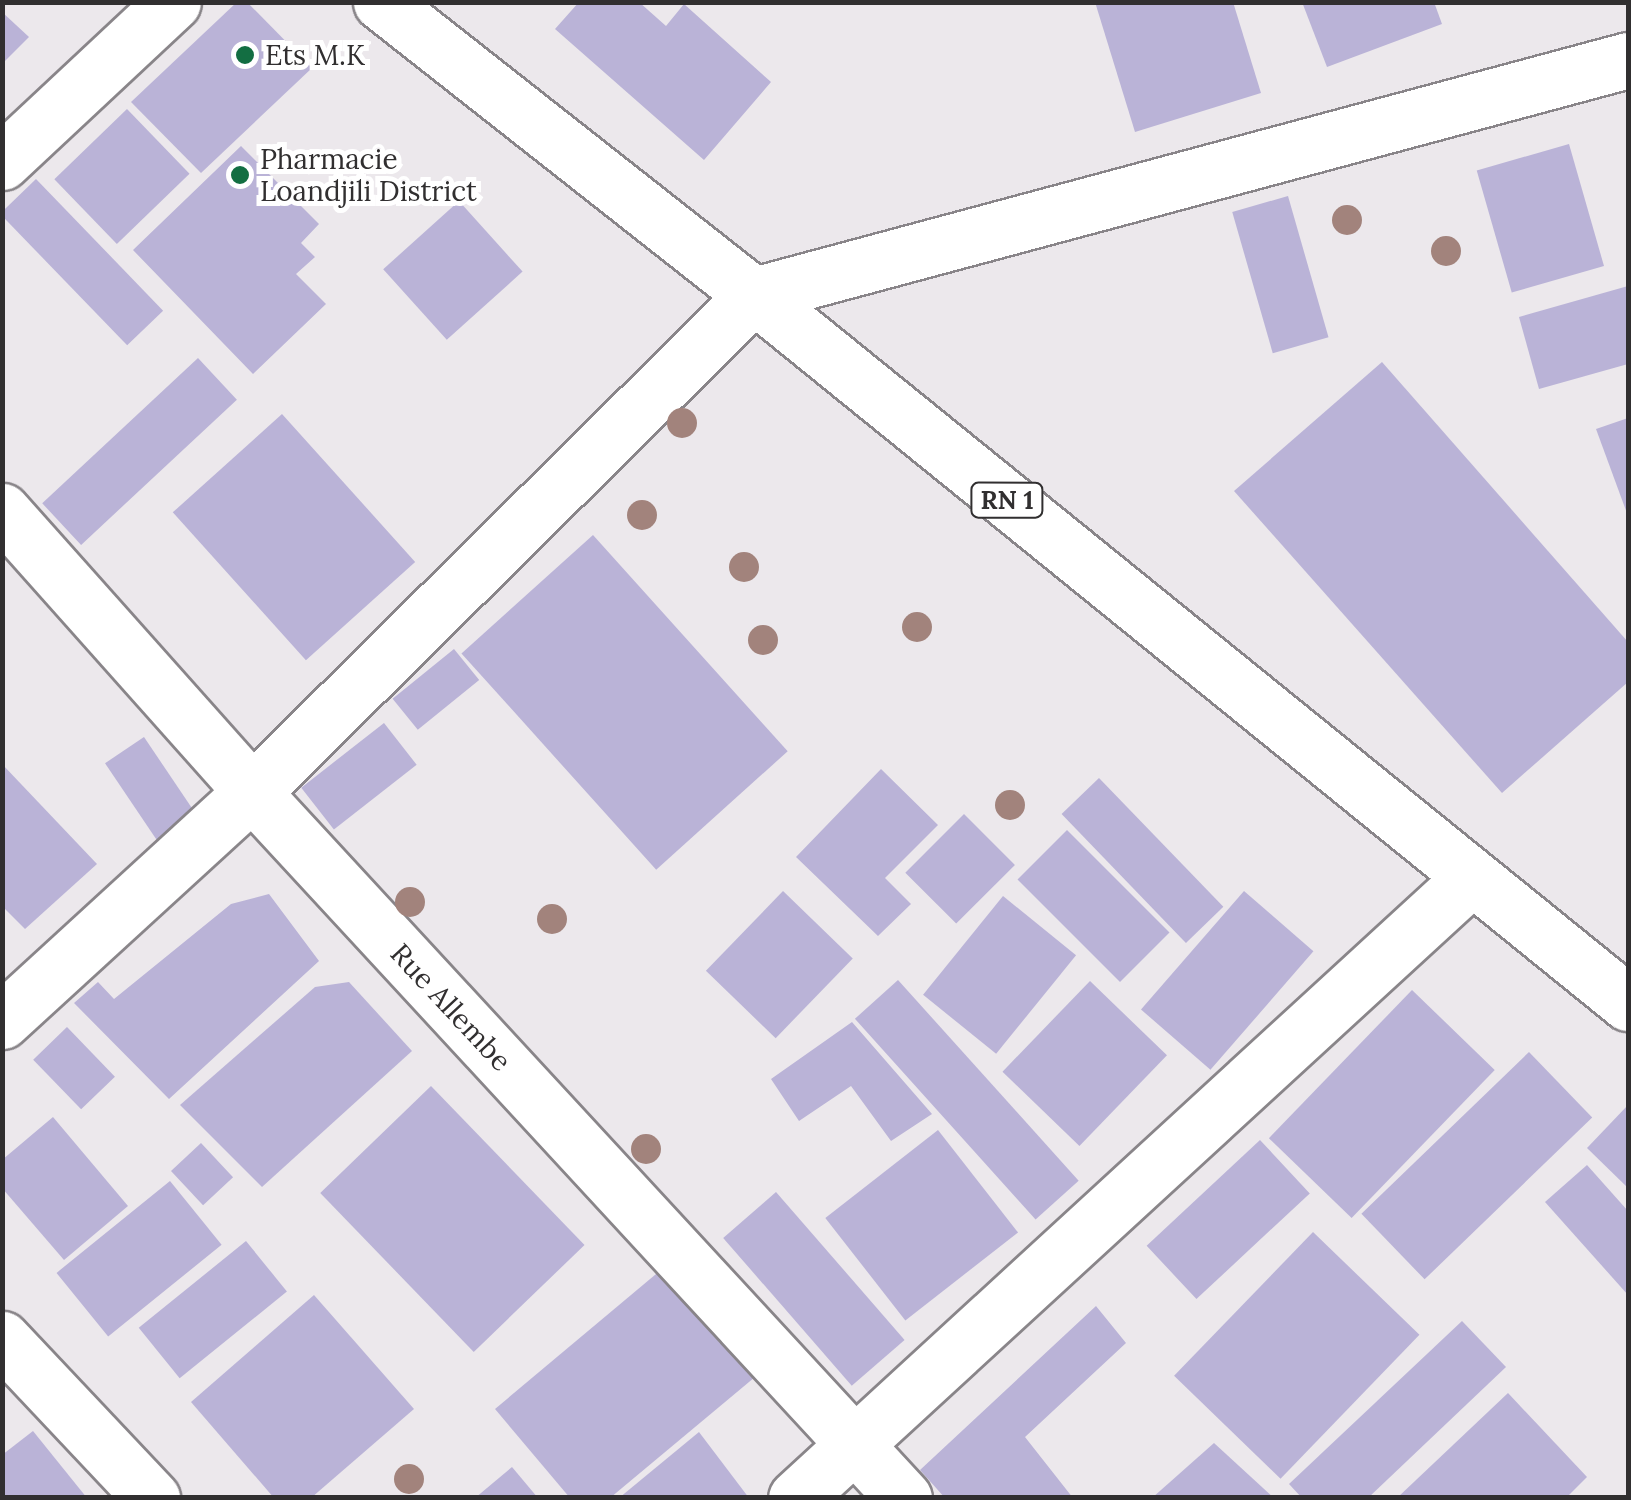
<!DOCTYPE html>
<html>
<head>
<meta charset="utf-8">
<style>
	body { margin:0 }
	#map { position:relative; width:1631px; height:1500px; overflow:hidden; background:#ece8ec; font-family:Lora,serif }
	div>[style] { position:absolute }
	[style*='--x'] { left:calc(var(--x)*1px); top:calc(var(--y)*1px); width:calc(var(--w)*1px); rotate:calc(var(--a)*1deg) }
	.building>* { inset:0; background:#bab3d7; transform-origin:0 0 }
	.roads { filter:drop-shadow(2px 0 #898589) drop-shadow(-2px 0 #898589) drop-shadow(0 2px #898589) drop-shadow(0 -2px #898589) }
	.minor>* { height:55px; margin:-27.5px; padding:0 27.5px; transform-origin:27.5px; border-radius:27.5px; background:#fff }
	.trunk>* { height:55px; margin:-27.5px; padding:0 27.5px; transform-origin:27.5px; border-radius:27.5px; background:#fff }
	.trees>* { width:30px; height:30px; margin:-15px; border-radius:50%; background:#a2837c }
	.dots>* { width:28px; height:28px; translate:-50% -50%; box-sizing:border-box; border:5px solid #fff; border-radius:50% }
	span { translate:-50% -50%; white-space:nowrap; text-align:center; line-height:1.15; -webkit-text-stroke:10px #fff; paint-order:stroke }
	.shield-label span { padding:2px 8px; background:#fff; border:2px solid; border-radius:8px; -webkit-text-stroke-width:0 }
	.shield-label { font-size:25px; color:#312f30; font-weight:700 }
	.poi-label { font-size:28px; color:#312f30 }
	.left { translate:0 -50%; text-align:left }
	.street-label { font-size:28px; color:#312f30 }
	.frame { position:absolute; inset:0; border:5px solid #312f30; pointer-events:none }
</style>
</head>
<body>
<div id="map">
	<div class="building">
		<div style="clip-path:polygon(237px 2px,247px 2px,312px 68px,201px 173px,131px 102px)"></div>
		<div style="clip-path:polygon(579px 2px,639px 2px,666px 26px,684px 4px,771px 82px,704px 160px,555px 29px)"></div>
		<div style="clip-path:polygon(1095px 2px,1233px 2px,1261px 93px,1135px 132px)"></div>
		<div style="clip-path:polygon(1302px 2px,1434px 2px,1442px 24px,1327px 67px)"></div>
		<div style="clip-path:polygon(2px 12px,29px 37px,2px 64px)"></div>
		<div style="left:127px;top:109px;width:90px;height:101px;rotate:46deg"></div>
		<div style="left:1569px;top:144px;width:127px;height:96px;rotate:74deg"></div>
		<div style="clip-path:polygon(241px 146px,319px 224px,301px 243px,315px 257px,296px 274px,326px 304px,253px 374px,133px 250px)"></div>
		<div style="left:36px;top:179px;width:183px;height:50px;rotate:46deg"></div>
		<div style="left:1288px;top:196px;width:147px;height:58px;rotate:74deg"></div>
		<div style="left:459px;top:201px;width:95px;height:102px;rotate:48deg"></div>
		<div style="clip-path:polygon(1628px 286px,1628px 364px,1539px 389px,1519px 317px)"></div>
		<div style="left:198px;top:358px;width:57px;height:213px;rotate:47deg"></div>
		<div style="clip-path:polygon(1382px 362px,1628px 642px,1628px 682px,1502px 793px,1234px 491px)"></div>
		<div style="left:282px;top:414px;width:199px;height:147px;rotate:48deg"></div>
		<div style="clip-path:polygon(1628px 418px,1628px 516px,1596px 429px)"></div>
		<div style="left:593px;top:535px;width:291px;height:177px;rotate:48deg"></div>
		<div style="left:454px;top:649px;width:40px;height:79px;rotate:51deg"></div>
		<div style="left:384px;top:723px;width:53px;height:105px;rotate:52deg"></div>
		<div style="left:144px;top:737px;width:94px;height:47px;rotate:56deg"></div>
		<div style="clip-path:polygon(2px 764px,97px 864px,25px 929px,2px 906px)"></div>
		<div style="clip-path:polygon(881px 769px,938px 825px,885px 878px,911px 904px,878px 936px,796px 857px)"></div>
		<div style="left:1099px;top:778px;width:179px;height:52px;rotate:46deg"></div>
		<div style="left:964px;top:814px;width:72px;height:83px;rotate:45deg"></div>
		<div style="left:1067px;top:830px;width:145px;height:70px;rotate:45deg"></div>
		<div style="left:783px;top:891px;width:97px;height:111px;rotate:44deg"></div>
		<div style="left:1244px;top:891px;width:92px;height:157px;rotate:41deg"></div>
		<div style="clip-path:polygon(269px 894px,319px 961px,169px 1099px,74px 1003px,98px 982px,114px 999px,231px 904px)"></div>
		<div style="left:1003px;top:896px;width:94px;height:127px;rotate:39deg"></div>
		<div style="left:898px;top:980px;width:270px;height:58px;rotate:48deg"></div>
		<div style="left:1090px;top:981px;width:107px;height:126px;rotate:44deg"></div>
		<div style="clip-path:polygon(349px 982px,412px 1051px,262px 1187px,180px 1105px,315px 987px)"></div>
		<div style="left:1412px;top:990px;width:115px;height:206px;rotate:44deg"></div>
		<div style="clip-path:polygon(852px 1022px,932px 1114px,891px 1141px,851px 1086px,799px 1121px,771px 1079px)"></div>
		<div style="left:67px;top:1027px;width:69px;height:47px;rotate:46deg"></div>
		<div style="left:1529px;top:1052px;width:91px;height:233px;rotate:46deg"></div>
		<div style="left:431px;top:1086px;width:221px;height:154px;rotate:46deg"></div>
		<div style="clip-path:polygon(1628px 1105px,1628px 1188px,1587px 1148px)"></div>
		<div style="clip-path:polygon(53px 1117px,128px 1206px,64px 1260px,2px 1188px,2px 1160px)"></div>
		<div style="left:938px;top:1130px;width:130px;height:143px;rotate:52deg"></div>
		<div style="left:1260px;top:1140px;width:73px;height:155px;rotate:47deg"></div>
		<div style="left:201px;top:1143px;width:47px;height:41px;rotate:47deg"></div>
		<div style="clip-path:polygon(1587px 1165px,1628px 1211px,1628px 1295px,1545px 1202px)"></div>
		<div style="left:170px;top:1181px;width:82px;height:146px;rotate:51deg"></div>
		<div style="left:776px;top:1192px;width:196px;height:70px;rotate:49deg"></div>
		<div style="left:1313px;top:1232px;width:148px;height:200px;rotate:44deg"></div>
		<div style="left:246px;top:1241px;width:65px;height:138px;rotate:51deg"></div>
		<div style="clip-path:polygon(668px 1264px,761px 1372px,610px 1498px,570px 1498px,495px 1409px)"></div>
		<div style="clip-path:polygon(314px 1295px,414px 1409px,311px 1498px,274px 1498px,191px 1402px)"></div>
		<div style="clip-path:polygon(1096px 1306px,1126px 1343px,1025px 1437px,1073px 1498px,945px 1498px,920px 1470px)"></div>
		<div style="clip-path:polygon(1462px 1321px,1506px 1367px,1368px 1498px,1302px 1498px,1289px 1484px)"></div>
		<div style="clip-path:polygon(1508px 1393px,1587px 1477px,1566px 1498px,1397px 1498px)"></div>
		<div style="clip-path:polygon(33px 1431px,87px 1498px,2px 1498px,2px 1455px)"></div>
		<div style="clip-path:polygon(699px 1432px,749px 1498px,619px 1498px)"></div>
		<div style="clip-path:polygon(1214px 1443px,1274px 1498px,1152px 1498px)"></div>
		<div style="clip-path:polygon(512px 1467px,538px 1498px,475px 1498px)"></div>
	</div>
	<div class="roads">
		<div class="minor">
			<div style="--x:2;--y:162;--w:234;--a:-43.1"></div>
			<div style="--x:2;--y:511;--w:376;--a:48.3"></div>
			<div style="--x:252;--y:792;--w:961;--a:47.28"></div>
			<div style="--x:2;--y:1021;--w:339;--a:-42.5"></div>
			<div style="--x:252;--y:792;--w:706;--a:-44.71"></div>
			<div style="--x:754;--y:295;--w:905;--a:-15.05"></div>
			<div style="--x:2;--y:1339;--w:219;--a:46.7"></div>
			<div style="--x:796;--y:1498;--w:917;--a:-42.57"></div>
		</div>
		<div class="trunk">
			<div style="--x:381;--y:2;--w:474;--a:38.2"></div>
			<div style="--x:754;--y:295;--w:1125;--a:39.01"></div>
		</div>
	</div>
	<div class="trees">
		<div style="left:1347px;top:220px"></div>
		<div style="left:1446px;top:251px"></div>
		<div style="left:682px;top:423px"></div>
		<div style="left:642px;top:515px"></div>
		<div style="left:744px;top:567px"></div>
		<div style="left:917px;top:627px"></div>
		<div style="left:763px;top:640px"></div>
		<div style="left:1010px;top:805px"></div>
		<div style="left:410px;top:902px"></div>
		<div style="left:552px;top:919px"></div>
		<div style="left:646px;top:1149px"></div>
		<div style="left:409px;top:1479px"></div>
	</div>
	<div class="dots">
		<div style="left:245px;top:55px;background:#136e42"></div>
		<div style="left:240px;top:175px;background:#136e42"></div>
	</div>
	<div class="shield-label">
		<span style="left:1007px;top:500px">RN 1</span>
	</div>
	<div class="poi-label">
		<span class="left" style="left:265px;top:55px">Ets M.K</span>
		<span class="left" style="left:260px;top:175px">Pharmacie<br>Loandjili District</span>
	</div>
	<div class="street-label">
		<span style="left:451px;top:1007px;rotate:47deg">Rue Allembe</span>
	</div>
	<div class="frame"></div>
</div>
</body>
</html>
